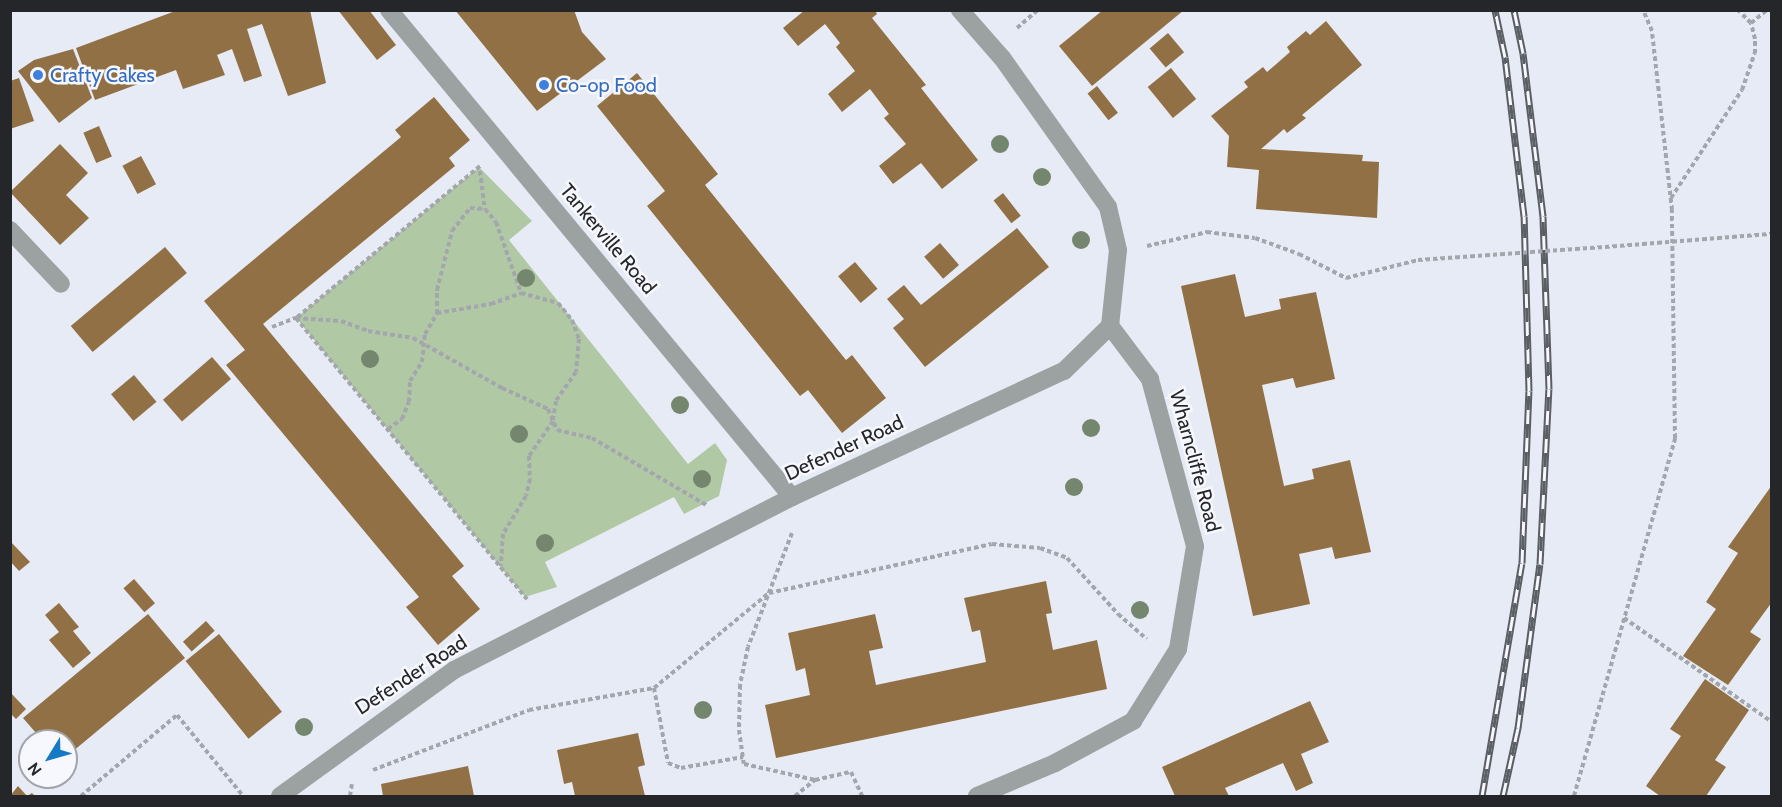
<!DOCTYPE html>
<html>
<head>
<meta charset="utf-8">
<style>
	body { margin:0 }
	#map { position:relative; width:1782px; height:807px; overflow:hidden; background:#e7ebf5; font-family:Cabin,sans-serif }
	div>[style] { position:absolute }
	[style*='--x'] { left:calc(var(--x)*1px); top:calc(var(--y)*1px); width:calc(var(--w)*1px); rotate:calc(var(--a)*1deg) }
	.green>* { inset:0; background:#b1c8a5 }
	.building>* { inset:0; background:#927045; transform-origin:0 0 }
	.path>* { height:4px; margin-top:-2px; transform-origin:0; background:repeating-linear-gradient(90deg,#a3a6ad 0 4.5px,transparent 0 7.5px) }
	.lane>* { height:18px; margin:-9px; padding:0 9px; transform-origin:9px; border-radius:9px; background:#9ca1a2 }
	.street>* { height:18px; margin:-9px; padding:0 9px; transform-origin:9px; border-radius:9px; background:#9ca1a2 }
	.rail>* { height:7px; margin-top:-3.5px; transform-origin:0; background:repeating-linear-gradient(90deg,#f6f8fe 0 14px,#5b5e63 0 28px); box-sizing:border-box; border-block:2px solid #5b5e63 }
	.path-bridge>* { height:4px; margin-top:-2px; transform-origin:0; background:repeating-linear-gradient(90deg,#a3a6ad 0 4.5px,transparent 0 7.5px) }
	.trees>* { width:18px; height:18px; margin:-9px; border-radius:50%; background:#75866f }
	.dots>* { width:16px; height:16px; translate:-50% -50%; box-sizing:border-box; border:3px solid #f6f8fe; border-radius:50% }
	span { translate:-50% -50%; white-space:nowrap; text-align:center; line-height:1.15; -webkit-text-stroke:5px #f6f8fe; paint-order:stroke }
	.shop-label { font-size:20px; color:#366cbe }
	.left { translate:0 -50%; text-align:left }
	.street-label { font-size:20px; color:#242629 }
	.frame { position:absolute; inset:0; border:12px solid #242629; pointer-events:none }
	.north { position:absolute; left:18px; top:729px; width:60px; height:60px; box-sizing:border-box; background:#f6f8fe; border:2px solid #a2a4a9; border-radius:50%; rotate:233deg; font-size:16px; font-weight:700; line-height:24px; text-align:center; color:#242629 }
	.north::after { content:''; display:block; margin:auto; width:21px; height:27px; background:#157ac5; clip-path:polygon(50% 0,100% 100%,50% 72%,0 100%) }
</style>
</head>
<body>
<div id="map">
	<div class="green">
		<div style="clip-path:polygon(479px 167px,532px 221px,509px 240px,688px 464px,715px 443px,727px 460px,719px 496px,684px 514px,674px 497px,545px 562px,557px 587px,525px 597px,296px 318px)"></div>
	</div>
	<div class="building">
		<div style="clip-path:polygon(178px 10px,310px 10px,326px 83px,288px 96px,262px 24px,247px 29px,262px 76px,244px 82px,232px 49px,217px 55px,225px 75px,183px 89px,176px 70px,95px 100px,76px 48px)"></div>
		<div style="clip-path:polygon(338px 10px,369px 10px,396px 45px,377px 60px)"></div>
		<div style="clip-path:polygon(455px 10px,574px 10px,582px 32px,606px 59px,537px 111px)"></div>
		<div style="clip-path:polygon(805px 10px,875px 10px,877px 14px,872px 18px,926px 85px,921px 88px,978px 160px,942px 189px,921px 163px,893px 184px,879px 166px,906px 144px,884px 118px,889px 114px,870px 89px,842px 112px,828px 94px,855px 71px,836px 47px,840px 43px,825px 24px,798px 46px,783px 28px)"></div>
		<div style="clip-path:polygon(1103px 10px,1184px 10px,1092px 86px,1059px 46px)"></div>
		<div style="clip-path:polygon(1326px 21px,1362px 65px,1302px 115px,1306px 118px,1287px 133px,1284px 129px,1261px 149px,1363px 155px,1362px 161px,1379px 162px,1377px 218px,1256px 209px,1259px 170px,1227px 167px,1229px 136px,1211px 116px,1248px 87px,1244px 82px,1263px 67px,1267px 72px,1290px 52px,1287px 47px,1306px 31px,1310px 35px)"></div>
		<div style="left:1168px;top:33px;width:25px;height:24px;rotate:50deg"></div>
		<div style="clip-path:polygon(73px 49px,92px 98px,59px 123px,18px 71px,34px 60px)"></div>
		<div style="left:1171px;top:68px;width:40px;height:30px;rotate:51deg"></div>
		<div style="clip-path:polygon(637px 73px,718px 174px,705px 185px,846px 360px,852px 355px,886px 398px,842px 433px,808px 390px,800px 396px,647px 206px,665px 191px,597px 106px)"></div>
		<div style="clip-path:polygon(19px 78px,34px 121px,10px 129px,10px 81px)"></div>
		<div style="left:1097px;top:86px;width:34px;height:12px;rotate:52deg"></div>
		<div style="clip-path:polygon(434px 97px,470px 140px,449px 158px,455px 166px,263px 324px,464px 566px,452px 576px,480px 609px,438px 645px,406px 607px,419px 597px,226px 365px,245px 350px,204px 301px,401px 137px,395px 130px)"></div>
		<div style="left:99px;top:126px;width:33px;height:17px;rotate:67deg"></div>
		<div style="clip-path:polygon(60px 144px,88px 173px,66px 195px,89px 218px,60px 245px,10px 192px)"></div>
		<div style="left:141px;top:156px;width:32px;height:21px;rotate:62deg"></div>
		<div style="left:1003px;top:193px;width:29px;height:12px;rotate:52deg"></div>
		<div style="clip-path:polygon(1017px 228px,1049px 267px,925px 367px,893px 328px,904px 319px,887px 299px,904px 285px,921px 305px)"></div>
		<div style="left:940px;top:243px;width:29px;height:21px;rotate:49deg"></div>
		<div style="left:165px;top:247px;width:34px;height:123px;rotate:50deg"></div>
		<div style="left:855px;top:262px;width:35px;height:22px;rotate:50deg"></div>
		<div style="clip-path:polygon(1235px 274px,1245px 317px,1281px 309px,1279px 299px,1316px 292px,1335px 379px,1296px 388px,1293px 378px,1262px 385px,1284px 486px,1314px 479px,1312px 469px,1350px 460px,1371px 552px,1335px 559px,1332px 547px,1299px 554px,1310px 604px,1253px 616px,1181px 286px)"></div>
		<div style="left:212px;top:357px;width:29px;height:65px;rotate:49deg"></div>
		<div style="left:134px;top:375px;width:35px;height:30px;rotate:50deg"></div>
		<div style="clip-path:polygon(1772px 485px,1772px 602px,1750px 632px,1761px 639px,1728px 685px,1683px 656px,1716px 609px,1706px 602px,1738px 553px,1728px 547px)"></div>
		<div style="clip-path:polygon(10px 541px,30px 562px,19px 571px,10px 561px)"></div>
		<div style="left:134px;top:579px;width:32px;height:14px;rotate:49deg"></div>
		<div style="clip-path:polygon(1046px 581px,1052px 613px,1046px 614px,1053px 650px,1097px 640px,1107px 689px,776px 758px,765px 705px,810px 695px,805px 668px,796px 671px,788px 633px,875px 614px,883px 648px,869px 651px,876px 685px,986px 662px,980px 630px,972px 632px,964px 598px)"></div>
		<div style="clip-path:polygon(59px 603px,79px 627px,73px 631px,91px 653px,73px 668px,49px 640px,59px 632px,45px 615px)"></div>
		<div style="clip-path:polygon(148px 614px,185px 658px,66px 757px,66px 741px,43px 741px,23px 718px)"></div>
		<div style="left:206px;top:621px;width:13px;height:31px;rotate:48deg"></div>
		<div style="left:219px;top:634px;width:100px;height:43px;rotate:51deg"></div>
		<div style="clip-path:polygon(1705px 679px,1749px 710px,1715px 760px,1726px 767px,1706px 796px,1660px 796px,1646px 786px,1681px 736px,1670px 729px)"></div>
		<div style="clip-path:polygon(10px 692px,26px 709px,16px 719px,10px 713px)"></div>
		<div style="clip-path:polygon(1310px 701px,1329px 742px,1301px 754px,1313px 783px,1296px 791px,1283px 763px,1225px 788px,1229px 796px,1175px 796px,1162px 767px)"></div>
		<div style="clip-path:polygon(638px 733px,645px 765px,638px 767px,645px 796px,575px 796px,572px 782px,564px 784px,557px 750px)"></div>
		<div style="clip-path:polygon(468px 766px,474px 796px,383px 796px,381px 784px)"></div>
		<div style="clip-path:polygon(18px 786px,27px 796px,32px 793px,35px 796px,10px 796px)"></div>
	</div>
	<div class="path">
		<div style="--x:1751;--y:23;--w:21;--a:-39"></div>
		<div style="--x:1017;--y:28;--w:28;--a:-41"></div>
		<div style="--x:480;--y:166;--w:239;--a:140.4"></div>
		<div style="--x:296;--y:318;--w:364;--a:50.6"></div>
		<div style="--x:480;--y:171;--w:38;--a:83"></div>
		<div style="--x:485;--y:209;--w:17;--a:50"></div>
		<div style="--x:496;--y:222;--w:75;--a:70.6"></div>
		<div style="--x:521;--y:293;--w:38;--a:15"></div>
		<div style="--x:558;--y:303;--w:22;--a:51"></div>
		<div style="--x:572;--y:320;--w:20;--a:70"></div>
		<div style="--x:579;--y:339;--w:33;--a:95"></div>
		<div style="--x:576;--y:372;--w:35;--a:125"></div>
		<div style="--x:556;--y:401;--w:20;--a:99"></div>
		<div style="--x:553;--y:421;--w:42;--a:124.4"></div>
		<div style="--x:529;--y:456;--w:23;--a:88"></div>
		<div style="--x:530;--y:479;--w:17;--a:103"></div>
		<div style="--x:526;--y:496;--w:44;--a:121.2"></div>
		<div style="--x:503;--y:534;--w:32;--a:94"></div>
		<div style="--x:1671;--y:198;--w:129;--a:-56.7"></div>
		<div style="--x:1742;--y:90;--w:39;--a:-71"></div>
		<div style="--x:1755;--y:53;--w:14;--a:-90"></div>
		<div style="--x:1755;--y:39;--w:16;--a:-104"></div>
		<div style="--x:1751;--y:23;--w:18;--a:-135"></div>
		<div style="--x:1147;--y:246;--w:62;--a:-13.1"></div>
		<div style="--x:1207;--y:232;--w:48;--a:7.1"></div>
		<div style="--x:1255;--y:238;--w:47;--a:20"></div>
		<div style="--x:1299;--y:254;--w:53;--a:27.1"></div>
		<div style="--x:1346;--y:278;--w:74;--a:-14"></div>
		<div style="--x:1605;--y:247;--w:168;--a:-4.5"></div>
		<div style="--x:437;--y:313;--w:23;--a:-90"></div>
		<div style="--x:437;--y:290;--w:61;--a:-75.7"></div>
		<div style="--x:452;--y:231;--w:29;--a:-52"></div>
		<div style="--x:470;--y:208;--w:15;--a:4"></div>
		<div style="--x:272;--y:327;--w:26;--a:-21"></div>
		<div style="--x:296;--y:318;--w:45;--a:3.8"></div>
		<div style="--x:341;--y:321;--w:29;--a:20"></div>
		<div style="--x:368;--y:331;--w:46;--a:8.8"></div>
		<div style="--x:413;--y:338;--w:102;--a:29.3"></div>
		<div style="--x:502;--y:388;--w:51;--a:24.5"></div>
		<div style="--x:548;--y:409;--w:23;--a:67"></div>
		<div style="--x:557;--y:430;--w:36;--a:13"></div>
		<div style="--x:592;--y:438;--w:134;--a:30.4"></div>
		<div style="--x:388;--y:429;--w:17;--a:-36"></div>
		<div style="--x:402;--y:419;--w:18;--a:-68"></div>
		<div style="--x:409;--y:402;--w:21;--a:-87"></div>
		<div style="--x:410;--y:381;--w:22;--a:-58"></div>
		<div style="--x:422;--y:362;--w:28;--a:-84"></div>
		<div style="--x:425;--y:334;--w:24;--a:-60"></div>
		<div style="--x:437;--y:313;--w:55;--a:-9.5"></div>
		<div style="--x:491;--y:304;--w:32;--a:-20"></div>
		<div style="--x:792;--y:533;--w:122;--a:111.1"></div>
		<div style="--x:748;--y:647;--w:39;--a:102"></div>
		<div style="--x:740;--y:685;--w:45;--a:91.3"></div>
		<div style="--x:739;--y:730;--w:34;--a:82"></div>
		<div style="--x:744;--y:764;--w:73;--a:12.7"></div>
		<div style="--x:815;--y:780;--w:37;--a:-13"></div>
		<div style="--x:851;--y:772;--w:26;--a:65"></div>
		<div style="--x:1624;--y:618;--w:181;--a:35.1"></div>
		<div style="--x:654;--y:688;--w:76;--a:79.4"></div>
		<div style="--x:668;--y:763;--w:14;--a:21"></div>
		<div style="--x:681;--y:768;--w:63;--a:-10.1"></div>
		<div style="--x:373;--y:770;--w:167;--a:-21"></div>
		<div style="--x:529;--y:710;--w:127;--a:-10"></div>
		<div style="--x:654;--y:688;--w:149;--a:-39.6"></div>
		<div style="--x:769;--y:593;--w:228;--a:-12.4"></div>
		<div style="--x:992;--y:544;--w:48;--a:4.8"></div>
		<div style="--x:1040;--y:548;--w:29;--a:20"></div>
		<div style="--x:1067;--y:558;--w:76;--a:47.7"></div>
		<div style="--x:1118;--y:614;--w:38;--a:41"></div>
		<div style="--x:81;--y:796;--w:126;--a:-40.2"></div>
		<div style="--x:177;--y:715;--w:104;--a:50.8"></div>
		<div style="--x:350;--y:796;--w:12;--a:-81"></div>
		<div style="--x:795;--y:796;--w:26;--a:-39"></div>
		<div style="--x:1574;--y:796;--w:372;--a:-74.2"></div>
		<div style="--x:1675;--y:438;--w:228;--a:-90.8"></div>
		<div style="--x:1672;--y:210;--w:180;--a:-96.4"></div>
		<div style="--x:1652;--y:31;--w:23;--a:-113"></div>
	</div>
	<div class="lane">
		<div style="--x:10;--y:230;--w:74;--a:46.6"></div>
	</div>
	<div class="street">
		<div style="--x:389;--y:10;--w:632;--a:50.39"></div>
		<div style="--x:280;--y:796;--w:215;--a:-35.9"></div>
		<div style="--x:454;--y:670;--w:380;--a:-27.1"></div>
		<div style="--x:792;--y:497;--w:300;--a:-24.9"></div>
		<div style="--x:1064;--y:371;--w:64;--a:-44.4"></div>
		<div style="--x:1110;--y:326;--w:76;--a:-84"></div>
		<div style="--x:1118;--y:250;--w:44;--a:-103.1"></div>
		<div style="--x:1108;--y:207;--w:183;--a:-125.4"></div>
		<div style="--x:1002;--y:58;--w:64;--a:-131.2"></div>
		<div style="--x:977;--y:796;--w:85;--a:-22.9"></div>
		<div style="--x:1055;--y:763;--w:89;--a:-28.3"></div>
		<div style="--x:1133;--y:721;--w:85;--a:-58"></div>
		<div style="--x:1178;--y:649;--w:104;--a:-80.6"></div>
		<div style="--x:1195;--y:546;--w:173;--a:-105.1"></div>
		<div style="--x:1150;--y:379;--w:66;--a:-127"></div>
	</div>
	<div class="rail">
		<div style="--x:1482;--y:796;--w:236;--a:-80.3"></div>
		<div style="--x:1522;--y:563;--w:172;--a:-87.7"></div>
		<div style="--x:1529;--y:391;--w:175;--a:-91.6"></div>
		<div style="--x:1524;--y:216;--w:160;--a:-96.8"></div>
		<div style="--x:1505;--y:57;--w:48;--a:-102"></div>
		<div style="--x:1503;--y:796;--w:70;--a:-77.6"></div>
		<div style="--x:1518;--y:728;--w:165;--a:-82.4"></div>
		<div style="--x:1540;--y:564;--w:175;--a:-87.1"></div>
		<div style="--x:1549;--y:389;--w:173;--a:-92"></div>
		<div style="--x:1543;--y:216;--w:164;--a:-97"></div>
		<div style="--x:1523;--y:53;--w:44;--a:-101.8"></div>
	</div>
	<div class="path-bridge">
		<div style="--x:1418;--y:260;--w:187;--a:-4"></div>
	</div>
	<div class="trees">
		<div style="left:1000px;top:144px"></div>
		<div style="left:1042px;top:177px"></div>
		<div style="left:1081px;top:240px"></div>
		<div style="left:526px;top:278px"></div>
		<div style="left:370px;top:359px"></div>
		<div style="left:680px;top:405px"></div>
		<div style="left:1091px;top:428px"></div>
		<div style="left:519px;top:434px"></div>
		<div style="left:702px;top:479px"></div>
		<div style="left:1074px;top:487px"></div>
		<div style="left:545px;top:543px"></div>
		<div style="left:1140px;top:610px"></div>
		<div style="left:703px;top:710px"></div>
		<div style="left:304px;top:727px"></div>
	</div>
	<div class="dots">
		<div style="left:38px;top:75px;background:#3f7fe0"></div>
		<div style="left:544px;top:85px;background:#3f7fe0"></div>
	</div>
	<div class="shop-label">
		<span class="left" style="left:50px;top:75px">Crafty Cakes</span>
		<span class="left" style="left:556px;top:85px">Co-op Food</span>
	</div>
	<div class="street-label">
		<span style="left:608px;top:239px;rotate:50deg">Tankerville Road</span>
		<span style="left:844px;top:448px;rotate:-25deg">Defender Road</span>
		<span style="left:1195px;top:461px;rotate:75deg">Wharncliffe Road</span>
		<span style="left:411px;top:675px;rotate:-33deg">Defender Road</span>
	</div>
	<div class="frame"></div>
	<div class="north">N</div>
</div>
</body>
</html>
